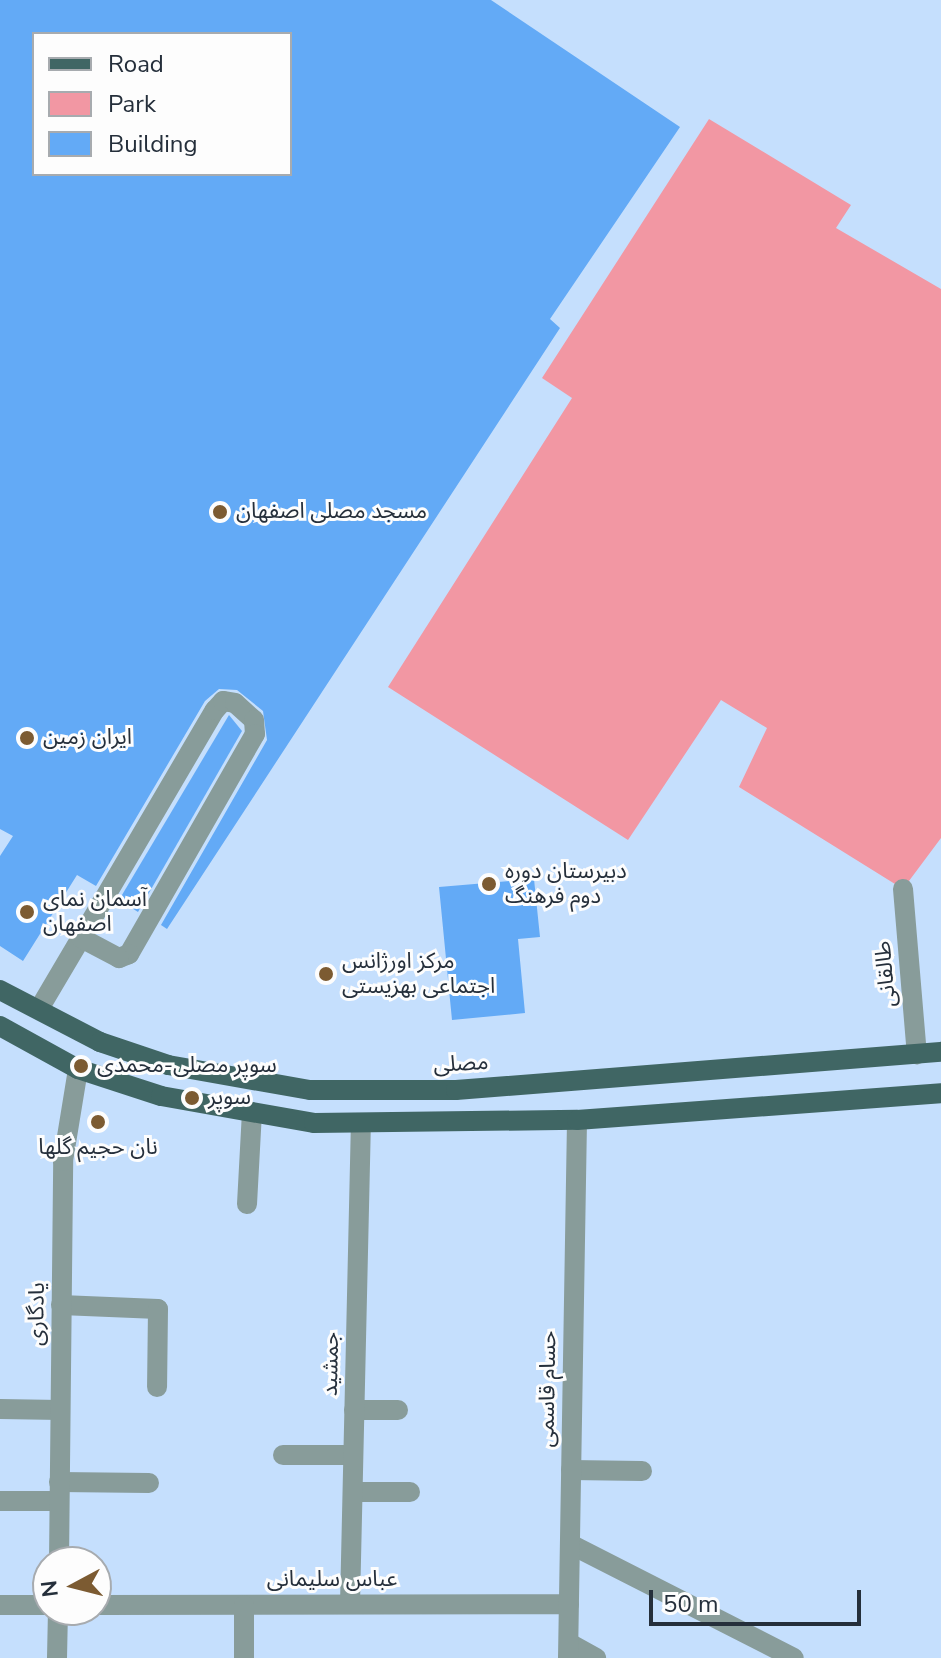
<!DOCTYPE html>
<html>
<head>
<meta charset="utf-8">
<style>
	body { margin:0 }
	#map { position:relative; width:941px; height:1658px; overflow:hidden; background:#c5dffd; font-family:"Nunito Sans","Noto Sans Arabic",sans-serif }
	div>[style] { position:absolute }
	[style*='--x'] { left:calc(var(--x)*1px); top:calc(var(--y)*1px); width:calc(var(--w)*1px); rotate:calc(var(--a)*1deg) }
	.green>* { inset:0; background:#f297a3 }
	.building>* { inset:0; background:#63aaf6 }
	.minor>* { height:20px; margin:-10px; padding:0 10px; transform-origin:10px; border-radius:10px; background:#889c9a }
	.major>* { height:20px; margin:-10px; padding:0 10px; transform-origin:10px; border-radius:10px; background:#406664 }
	.dots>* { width:22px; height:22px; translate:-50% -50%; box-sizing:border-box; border:4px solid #fdfdfd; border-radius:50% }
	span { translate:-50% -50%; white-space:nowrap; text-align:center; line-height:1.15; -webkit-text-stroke:6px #fdfdfd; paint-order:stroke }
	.poi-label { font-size:22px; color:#252f3b }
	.left { translate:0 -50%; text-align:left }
	.street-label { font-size:22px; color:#252f3b }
	.legend { position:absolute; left:32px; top:32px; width:260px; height:144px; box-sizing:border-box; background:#fdfdfd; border:2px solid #a7abaf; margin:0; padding:10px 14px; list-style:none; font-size:24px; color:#252f3b }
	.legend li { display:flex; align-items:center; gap:16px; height:40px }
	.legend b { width:40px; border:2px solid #a7abaf }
	.north { position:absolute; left:32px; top:1546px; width:80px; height:80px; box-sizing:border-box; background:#fdfdfd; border:2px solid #a7abaf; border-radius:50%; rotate:263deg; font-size:22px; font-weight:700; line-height:32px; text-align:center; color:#252f3b }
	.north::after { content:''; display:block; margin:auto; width:28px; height:36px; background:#7c5b32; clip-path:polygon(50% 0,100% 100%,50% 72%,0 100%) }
	.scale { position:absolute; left:649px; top:1590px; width:212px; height:36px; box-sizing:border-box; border:4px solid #252f3b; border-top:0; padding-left:10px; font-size:24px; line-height:28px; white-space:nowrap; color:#252f3b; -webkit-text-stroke:6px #fdfdfd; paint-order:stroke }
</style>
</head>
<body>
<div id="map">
	<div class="green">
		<div style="clip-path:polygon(709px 119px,851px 205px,836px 228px,941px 289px,941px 838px,903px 889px,739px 787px,767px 728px,721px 700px,628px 840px,388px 687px,572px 398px,542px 378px)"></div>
	</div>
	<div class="building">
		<div style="clip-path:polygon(evenodd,0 0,491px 0,680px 127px,550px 319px,560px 328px,167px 929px,161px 925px,267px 740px,263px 711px,237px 690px,219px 689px,205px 701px,96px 886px,77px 875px,23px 961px,0 946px,0 856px,13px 836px,0 829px,0 0,34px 34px,290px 34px,290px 174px,34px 174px,34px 34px)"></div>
		<div style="clip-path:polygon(229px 715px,242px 731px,138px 912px,119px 900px)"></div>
		<div style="clip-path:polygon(534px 879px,540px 937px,518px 939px,525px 1013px,452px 1020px,439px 887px)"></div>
	</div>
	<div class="minor">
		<div style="--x:903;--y:889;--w:166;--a:85.2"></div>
		<div style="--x:39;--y:1009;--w:82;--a:-59.4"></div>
		<div style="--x:81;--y:938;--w:264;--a:-59.6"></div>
		<div style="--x:215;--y:710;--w:12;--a:-48"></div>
		<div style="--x:223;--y:701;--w:12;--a:9"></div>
		<div style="--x:235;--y:703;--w:25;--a:42"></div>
		<div style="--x:254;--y:720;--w:14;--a:86"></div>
		<div style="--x:255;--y:734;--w:254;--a:119.8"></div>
		<div style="--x:129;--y:954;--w:11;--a:158"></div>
		<div style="--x:119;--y:958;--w:43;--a:-152.2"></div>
		<div style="--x:247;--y:1204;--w:91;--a:-86.9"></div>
		<div style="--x:61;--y:1305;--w:97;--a:2.4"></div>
		<div style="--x:158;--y:1309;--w:78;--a:90.7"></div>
		<div style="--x:0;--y:1409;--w:60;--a:1"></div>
		<div style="--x:354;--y:1410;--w:44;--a:0"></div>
		<div style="--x:283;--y:1455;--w:70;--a:0"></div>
		<div style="--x:571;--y:1470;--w:71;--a:0.8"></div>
		<div style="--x:59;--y:1482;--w:90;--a:0.6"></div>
		<div style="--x:353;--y:1492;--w:57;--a:0"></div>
		<div style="--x:0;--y:1501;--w:59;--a:0"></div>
		<div style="--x:570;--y:1544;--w:251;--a:27"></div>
		<div style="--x:59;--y:1562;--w:401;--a:-89.4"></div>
		<div style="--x:63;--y:1161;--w:93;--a:-80.7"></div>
		<div style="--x:350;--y:1604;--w:479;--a:-88.7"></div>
		<div style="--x:0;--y:1605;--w:48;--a:0"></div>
		<div style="--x:96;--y:1605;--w:473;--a:-0.1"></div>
		<div style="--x:569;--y:1643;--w:31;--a:29"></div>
		<div style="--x:57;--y:1658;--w:48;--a:-88.8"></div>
		<div style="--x:244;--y:1658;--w:53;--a:-90"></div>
		<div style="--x:568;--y:1658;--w:538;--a:-89.04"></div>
	</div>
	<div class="major">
		<div style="--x:0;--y:990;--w:113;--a:27.5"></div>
		<div style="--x:100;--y:1042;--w:72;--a:18.7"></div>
		<div style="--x:168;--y:1065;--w:144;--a:10"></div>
		<div style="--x:310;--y:1090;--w:146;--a:0"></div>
		<div style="--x:456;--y:1090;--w:486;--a:-4.5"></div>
		<div style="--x:0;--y:1026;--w:89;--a:28.9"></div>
		<div style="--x:78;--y:1069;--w:87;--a:18"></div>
		<div style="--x:161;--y:1096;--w:155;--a:10"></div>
		<div style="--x:314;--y:1123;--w:263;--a:-0.7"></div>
		<div style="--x:577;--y:1120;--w:365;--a:-4.2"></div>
	</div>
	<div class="dots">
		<div style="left:220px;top:512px;background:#7c5b32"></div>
		<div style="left:27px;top:738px;background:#7c5b32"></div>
		<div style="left:489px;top:884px;background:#7c5b32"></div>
		<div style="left:27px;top:912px;background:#7c5b32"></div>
		<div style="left:326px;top:974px;background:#7c5b32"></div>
		<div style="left:81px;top:1066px;background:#7c5b32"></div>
		<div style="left:192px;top:1098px;background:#7c5b32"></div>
		<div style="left:98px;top:1122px;background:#7c5b32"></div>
	</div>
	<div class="poi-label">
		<span class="left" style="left:236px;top:512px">مسجد مصلی اصفهان</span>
		<span class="left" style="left:43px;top:738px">ایران زمین</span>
		<span class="left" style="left:505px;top:884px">دبیرستان دوره<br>دوم فرهنگ</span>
		<span class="left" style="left:43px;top:912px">آسمان نمای<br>اصفهان</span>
		<span class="left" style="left:342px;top:974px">مرکز اورژانس<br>اجتماعی بهزیستی</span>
		<span class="left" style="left:97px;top:1066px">سوپر مصلی-محمدی</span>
		<span class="left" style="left:208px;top:1098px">سوپر</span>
		<span style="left:98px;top:1148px">نان حجیم گلها</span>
	</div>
	<div class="street-label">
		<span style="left:886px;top:974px;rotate:-95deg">طالقانی</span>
		<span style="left:461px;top:1064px;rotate:-3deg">مصلی</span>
		<span style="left:37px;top:1314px;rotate:-89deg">یادگاری</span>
		<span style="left:331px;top:1364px;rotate:-89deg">جمشید</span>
		<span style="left:548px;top:1389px;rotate:-89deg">حسام قاسمی</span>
		<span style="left:332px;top:1580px">عباس سلیمانی</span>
	</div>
	<ul class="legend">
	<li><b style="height:10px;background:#406664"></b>Road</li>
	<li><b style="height:22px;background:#f297a3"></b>Park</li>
	<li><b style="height:22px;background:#63aaf6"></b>Building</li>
	</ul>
	<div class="north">N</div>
	<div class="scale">50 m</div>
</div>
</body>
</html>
